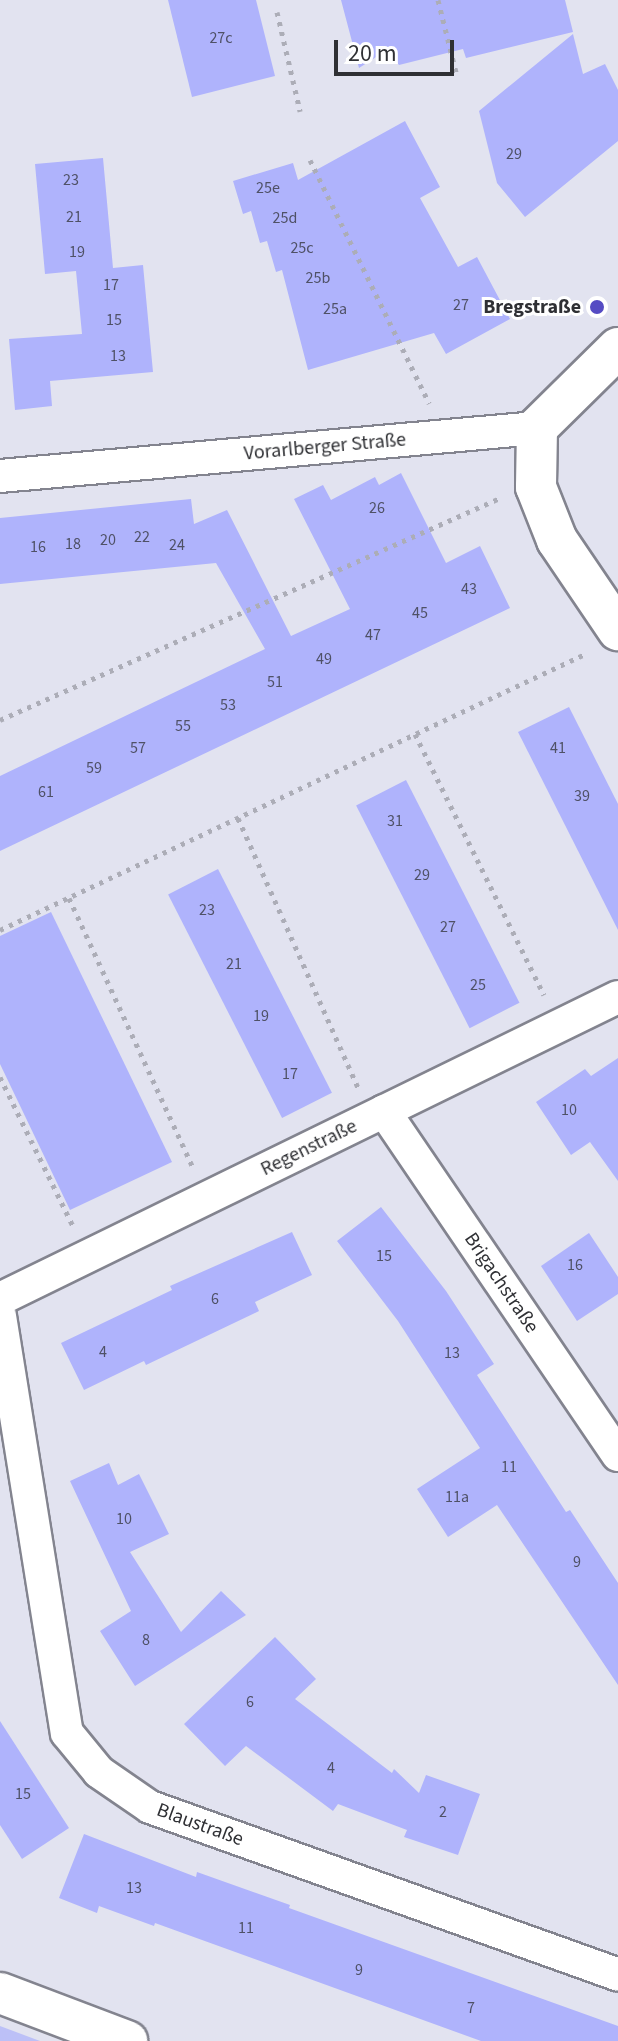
<!DOCTYPE html>
<html>
<head>
<meta charset="utf-8">
<style>
	body { margin:0 }
	#map { position:relative; width:618px; height:2041px; overflow:hidden; background:#e2e3f0; font-family:"Source Sans 3",sans-serif }
	div>[style] { position:absolute }
	[style*='--x'] { left:calc(var(--x)*1px); top:calc(var(--y)*1px); width:calc(var(--w)*1px); rotate:calc(var(--a)*1deg) }
	.green>* { inset:0; background:#bcc0f7 }
	.building>* { inset:0; background:#afb3fc; transform-origin:0 0 }
	.path>* { height:5px; margin-top:-2.5px; transform-origin:0; background:repeating-linear-gradient(90deg,#acadb7 0 4px,transparent 0 10px) }
	.roads { filter:drop-shadow(2px 0 #83848f) drop-shadow(-2px 0 #83848f) drop-shadow(0 2px #83848f) drop-shadow(0 -2px #83848f) }
	.minor>* { height:32px; margin:-16px; padding:0 16px; transform-origin:16px; border-radius:16px; background:#fff }
	.tertiary>* { height:40px; margin:-20px; padding:0 20px; transform-origin:20px; border-radius:20px; background:#fff }
	.dots>* { width:22px; height:22px; translate:-50% -50%; box-sizing:border-box; border:4px solid #fff; border-radius:50% }
	span { translate:-50% -50%; white-space:nowrap; text-align:center; line-height:1.15; -webkit-text-stroke:6px #fff; paint-order:stroke }
	.number-label { font-size:16px; color:#4f5166 }
	.number-label span { -webkit-text-stroke-width:0 }
	.poi-label { font-size:20px; color:#2f3034; font-weight:700 }
	.right { translate:-100% -50%; text-align:right }
	.street-label { font-size:20px; color:#2f3034 }
	.scale { position:absolute; left:334px; top:40px; width:120px; height:36px; box-sizing:border-box; border:4px solid #2f3034; border-top:0; padding-left:10px; font-size:24px; line-height:28px; white-space:nowrap; color:#2f3034; -webkit-text-stroke:6px #fff; paint-order:stroke }
</style>
</head>
<body>
<div id="map">
	<div class="green">
		<div style="clip-path:polygon(0 2026px,40px 2041px,0 2041px)"></div>
	</div>
	<div class="building">
		<div style="clip-path:polygon(168px 0,256px 0,275px 76px,192px 97px)"></div>
		<div style="clip-path:polygon(341px 0,565px 0,573px 32px,466px 58px,463px 49px,399px 65px,387px 50px,359px 68px)"></div>
		<div style="clip-path:polygon(573px 34px,583px 74px,605px 64px,618px 90px,618px 141px,525px 217px,497px 183px,479px 111px)"></div>
		<div style="clip-path:polygon(405px 121px,440px 187px,420px 198px,458px 267px,477px 257px,510px 319px,446px 354px,434px 333px,308px 370px,282px 270px,276px 272px,267px 241px,260px 243px,251px 211px,243px 214px,233px 181px,293px 163px,298px 180px)"></div>
		<div style="clip-path:polygon(103px 158px,113px 268px,143px 265px,153px 372px,50px 381px,52px 406px,15px 410px,9px 339px,82px 334px,76px 271px,45px 274px,35px 164px)"></div>
		<div style="clip-path:polygon(401px 473px,446px 563px,480px 546px,510px 608px,0 851px,0 776px,265px 649px,216px 563px,0 584px,0 518px,191px 499px,194px 524px,227px 510px,291px 636px,350px 609px,294px 499px,323px 485px,331px 500px,375px 477px,379px 485px)"></div>
		<div style="clip-path:polygon(569px 707px,618px 804px,618px 930px,518px 732px)"></div>
		<div style="left:406px;top:780px;width:250px;height:56px;rotate:63deg"></div>
		<div style="left:218px;top:869px;width:251px;height:56px;rotate:63deg"></div>
		<div style="clip-path:polygon(51px 912px,172px 1162px,70px 1210px,0 1064px,0 936px)"></div>
		<div style="clip-path:polygon(618px 1058px,618px 1181px,590px 1142px,571px 1155px,536px 1102px,585px 1069px,591px 1076px)"></div>
		<div style="clip-path:polygon(381px 1207px,446px 1291px,494px 1364px,477px 1375px,566px 1512px,570px 1510px,618px 1583px,618px 1685px,497px 1505px,448px 1537px,417px 1489px,480px 1448px,398px 1321px,337px 1241px)"></div>
		<div style="clip-path:polygon(292px 1232px,312px 1275px,255px 1302px,259px 1311px,146px 1365px,144px 1361px,84px 1390px,61px 1343px,172px 1290px,170px 1286px)"></div>
		<div style="clip-path:polygon(589px 1233px,618px 1277px,618px 1294px,577px 1321px,541px 1266px)"></div>
		<div style="clip-path:polygon(109px 1463px,118px 1485px,139px 1474px,169px 1534px,130px 1552px,181px 1632px,221px 1591px,246px 1615px,135px 1686px,100px 1631px,131px 1611px,70px 1481px)"></div>
		<div style="clip-path:polygon(275px 1637px,316px 1679px,295px 1699px,392px 1773px,394px 1769px,419px 1793px,426px 1775px,480px 1794px,458px 1855px,404px 1837px,407px 1830px,338px 1804px,333px 1811px,246px 1746px,225px 1766px,184px 1724px)"></div>
		<div style="clip-path:polygon(0 1721px,69px 1828px,22px 1859px,0 1825px)"></div>
		<div style="clip-path:polygon(84px 1834px,196px 1877px,197px 1872px,290px 1905px,289px 1908px,618px 2026px,618px 2041px,481px 2041px,155px 1923px,154px 1926px,99px 1906px,97px 1913px,59px 1898px)"></div>
	</div>
	<div class="path">
		<div style="--x:438;--y:0;--w:78;--a:76"></div>
		<div style="--x:277;--y:12;--w:102;--a:76.9"></div>
		<div style="--x:310;--y:160;--w:271;--a:63.9"></div>
		<div style="--x:0;--y:720;--w:547;--a:-23.94"></div>
		<div style="--x:415;--y:734;--w:291;--a:63.7"></div>
		<div style="--x:238;--y:818;--w:295;--a:66"></div>
		<div style="--x:69;--y:898;--w:295;--a:65.3"></div>
		<div style="--x:0;--y:930;--w:647;--a:-25.26"></div>
		<div style="--x:0;--y:1077;--w:166;--a:63.9"></div>
	</div>
	<div class="roads">
		<div class="minor">
			<div style="--x:0;--y:476;--w:539;--a:-5.11"></div>
			<div style="--x:384;--y:1111;--w:416;--a:55.8"></div>
			<div style="--x:0;--y:1299;--w:688;--a:-26.04"></div>
			<div style="--x:0;--y:1316;--w:422;--a:80.9"></div>
			<div style="--x:67;--y:1733;--w:50;--a:50.6"></div>
			<div style="--x:99;--y:1772;--w:62;--a:34.5"></div>
			<div style="--x:150;--y:1807;--w:497;--a:19.7"></div>
		</div>
		<div class="tertiary">
			<div style="--x:618;--y:348;--w:114;--a:135.4"></div>
			<div style="--x:537;--y:428;--w:59;--a:91"></div>
			<div style="--x:536;--y:487;--w:57;--a:68.4"></div>
			<div style="--x:557;--y:540;--w:109;--a:55.9"></div>
			<div style="--x:0;--y:1993;--w:136;--a:20.7"></div>
		</div>
	</div>
	<div class="dots">
		<div style="left:597px;top:307px;background:#554bc3"></div>
	</div>
	<div class="number-label">
		<span style="left:221px;top:38px">27c</span>
		<span style="left:514px;top:154px">29</span>
		<span style="left:71px;top:180px">23</span>
		<span style="left:268px;top:188px">25e</span>
		<span style="left:74px;top:217px">21</span>
		<span style="left:285px;top:218px">25d</span>
		<span style="left:302px;top:248px">25c</span>
		<span style="left:77px;top:252px">19</span>
		<span style="left:318px;top:278px">25b</span>
		<span style="left:111px;top:285px">17</span>
		<span style="left:461px;top:305px">27</span>
		<span style="left:335px;top:309px">25a</span>
		<span style="left:114px;top:320px">15</span>
		<span style="left:118px;top:356px">13</span>
		<span style="left:377px;top:508px">26</span>
		<span style="left:142px;top:537px">22</span>
		<span style="left:108px;top:540px">20</span>
		<span style="left:73px;top:544px">18</span>
		<span style="left:177px;top:545px">24</span>
		<span style="left:38px;top:547px">16</span>
		<span style="left:469px;top:589px">43</span>
		<span style="left:420px;top:613px">45</span>
		<span style="left:373px;top:635px">47</span>
		<span style="left:324px;top:659px">49</span>
		<span style="left:275px;top:682px">51</span>
		<span style="left:228px;top:705px">53</span>
		<span style="left:183px;top:726px">55</span>
		<span style="left:138px;top:748px">57</span>
		<span style="left:558px;top:748px">41</span>
		<span style="left:94px;top:768px">59</span>
		<span style="left:46px;top:792px">61</span>
		<span style="left:582px;top:796px">39</span>
		<span style="left:395px;top:821px">31</span>
		<span style="left:422px;top:875px">29</span>
		<span style="left:207px;top:910px">23</span>
		<span style="left:448px;top:927px">27</span>
		<span style="left:234px;top:964px">21</span>
		<span style="left:478px;top:985px">25</span>
		<span style="left:261px;top:1016px">19</span>
		<span style="left:290px;top:1074px">17</span>
		<span style="left:569px;top:1110px">10</span>
		<span style="left:384px;top:1256px">15</span>
		<span style="left:575px;top:1265px">16</span>
		<span style="left:215px;top:1299px">6</span>
		<span style="left:103px;top:1352px">4</span>
		<span style="left:452px;top:1353px">13</span>
		<span style="left:509px;top:1467px">11</span>
		<span style="left:457px;top:1497px">11a</span>
		<span style="left:124px;top:1519px">10</span>
		<span style="left:577px;top:1562px">9</span>
		<span style="left:146px;top:1640px">8</span>
		<span style="left:250px;top:1702px">6</span>
		<span style="left:331px;top:1768px">4</span>
		<span style="left:23px;top:1794px">15</span>
		<span style="left:443px;top:1812px">2</span>
		<span style="left:134px;top:1888px">13</span>
		<span style="left:246px;top:1928px">11</span>
		<span style="left:359px;top:1970px">9</span>
		<span style="left:471px;top:2008px">7</span>
	</div>
	<div class="poi-label">
		<span class="right" style="left:581px;top:307px">Bregstraße</span>
	</div>
	<div class="street-label">
		<span style="left:325px;top:447px;rotate:-5deg">Vorarlberger Straße</span>
		<span style="left:309px;top:1148px;rotate:-26deg">Regenstraße</span>
		<span style="left:501px;top:1283px;rotate:56deg">Brigachstraße</span>
		<span style="left:200px;top:1825px;rotate:20deg">Blaustraße</span>
	</div>
	<div class="scale">20 m</div>
</div>
</body>
</html>
